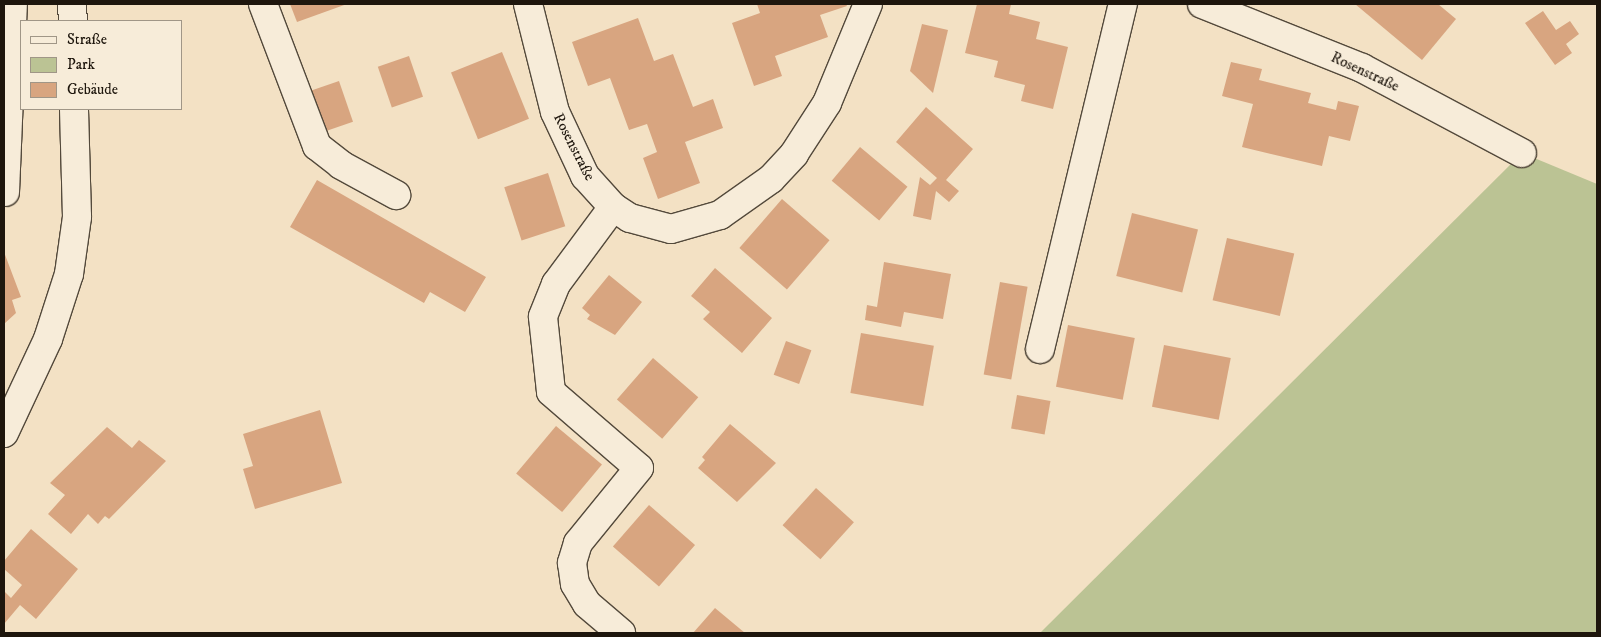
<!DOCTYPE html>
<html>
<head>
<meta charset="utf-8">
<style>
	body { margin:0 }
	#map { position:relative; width:1601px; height:637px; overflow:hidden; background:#f3e1c4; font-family:"IM FELL DW Pica",serif }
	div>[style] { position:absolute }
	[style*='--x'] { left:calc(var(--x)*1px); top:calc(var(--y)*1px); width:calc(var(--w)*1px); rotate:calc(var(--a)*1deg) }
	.green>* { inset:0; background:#bbc394 }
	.building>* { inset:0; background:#d8a580; transform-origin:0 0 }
	.roads { filter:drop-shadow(1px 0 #53493b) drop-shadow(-1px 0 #53493b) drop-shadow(0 1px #53493b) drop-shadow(0 -1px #53493b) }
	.minor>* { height:28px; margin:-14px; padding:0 14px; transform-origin:14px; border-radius:14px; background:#f7ecd9 }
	span { translate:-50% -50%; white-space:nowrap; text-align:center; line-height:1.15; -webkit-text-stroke:4px #f7ecd9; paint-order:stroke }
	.street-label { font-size:15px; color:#1e160d }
	.frame { position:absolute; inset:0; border:5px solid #1e160d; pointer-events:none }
	.legend { position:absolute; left:20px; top:20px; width:162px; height:90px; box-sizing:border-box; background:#f7ecd9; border:1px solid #a09687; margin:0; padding:6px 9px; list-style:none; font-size:15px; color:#1e160d }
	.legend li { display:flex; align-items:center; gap:10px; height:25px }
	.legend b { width:25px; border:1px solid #a09687 }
</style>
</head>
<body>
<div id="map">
	<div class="green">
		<div style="clip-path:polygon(1522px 153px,1597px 184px,1597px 633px,1040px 633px)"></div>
	</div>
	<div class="building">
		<div style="clip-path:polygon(290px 4px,347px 4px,297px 22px)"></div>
		<div style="clip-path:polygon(757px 4px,846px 4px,847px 6px,820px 15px,828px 37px,775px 56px,782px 76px,754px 86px,732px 23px,760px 13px)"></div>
		<div style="clip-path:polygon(977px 4px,1011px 4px,1009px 14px,1040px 22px,1036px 39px,1068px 47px,1053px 109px,1021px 101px,1025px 85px,994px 77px,998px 61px,965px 53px)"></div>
		<div style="clip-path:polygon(1355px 4px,1438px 4px,1456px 19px,1422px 60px)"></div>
		<div style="clip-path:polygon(1543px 11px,1556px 30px,1570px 21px,1579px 34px,1566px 44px,1572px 53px,1555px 65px,1525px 23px)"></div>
		<div style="clip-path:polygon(638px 18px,654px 61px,673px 54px,693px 107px,713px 99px,723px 128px,685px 142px,700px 183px,658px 199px,643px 158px,657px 152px,647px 124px,629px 130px,610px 78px,588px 86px,572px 42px)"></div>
		<div style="clip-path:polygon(922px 24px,948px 30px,933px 93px,910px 71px)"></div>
		<div style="left:502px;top:52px;width:72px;height:55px;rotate:68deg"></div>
		<div style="left:409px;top:56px;width:43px;height:33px;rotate:71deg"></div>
		<div style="clip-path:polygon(1231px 62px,1262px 69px,1259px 80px,1311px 93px,1308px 103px,1336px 110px,1338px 101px,1359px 106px,1350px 141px,1329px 136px,1322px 166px,1242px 147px,1253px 104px,1222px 96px)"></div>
		<div style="left:339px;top:81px;width:43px;height:33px;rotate:71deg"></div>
		<div style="clip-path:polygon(926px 107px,973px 149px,946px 180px,959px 191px,949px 202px,936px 191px,931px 220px,913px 216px,920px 177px,930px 185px,937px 178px,896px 142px)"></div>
		<div style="left:860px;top:147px;width:62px;height:44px;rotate:40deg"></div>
		<div style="left:548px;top:173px;width:56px;height:46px;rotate:72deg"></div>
		<div style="clip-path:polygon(317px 180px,486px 277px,465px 312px,430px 292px,424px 303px,290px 227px)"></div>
		<div style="left:782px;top:199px;width:63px;height:65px;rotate:41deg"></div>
		<div style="left:1132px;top:213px;width:68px;height:65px;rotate:14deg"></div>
		<div style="left:1227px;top:238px;width:69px;height:64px;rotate:13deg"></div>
		<div style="clip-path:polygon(4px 252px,21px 297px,12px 300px,16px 313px,4px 324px)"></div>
		<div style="clip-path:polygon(884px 262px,951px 274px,943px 319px,904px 312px,901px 327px,865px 320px,867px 305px,877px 307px)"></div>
		<div style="clip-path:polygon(715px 268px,772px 318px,742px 353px,703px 319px,710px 312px,691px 296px)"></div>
		<div style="clip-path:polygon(609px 275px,642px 302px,615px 335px,587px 319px,590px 315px,582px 308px)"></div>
		<div style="left:1000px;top:282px;width:28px;height:94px;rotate:10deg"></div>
		<div style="left:1068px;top:325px;width:68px;height:63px;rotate:11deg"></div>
		<div style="left:861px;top:333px;width:74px;height:61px;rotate:10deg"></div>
		<div style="left:786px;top:341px;width:27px;height:36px;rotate:20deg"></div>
		<div style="left:1164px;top:345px;width:68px;height:63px;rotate:11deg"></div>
		<div style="left:653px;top:358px;width:60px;height:55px;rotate:41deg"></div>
		<div style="left:1017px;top:395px;width:34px;height:34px;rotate:10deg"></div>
		<div style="clip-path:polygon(320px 410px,342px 483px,255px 509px,243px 469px,253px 466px,243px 434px)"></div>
		<div style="clip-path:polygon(730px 424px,776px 463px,737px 502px,698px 468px,705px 460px,702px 457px)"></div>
		<div style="left:556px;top:426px;width:60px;height:62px;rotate:40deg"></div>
		<div style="clip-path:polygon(107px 427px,132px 448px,139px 440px,166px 461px,109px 519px,105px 516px,98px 524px,88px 514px,71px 534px,48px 514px,65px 495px,50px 483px)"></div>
		<div style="left:816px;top:488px;width:51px;height:50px;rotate:42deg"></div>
		<div style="left:649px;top:505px;width:61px;height:55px;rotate:41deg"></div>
		<div style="clip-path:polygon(31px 529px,78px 569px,36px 619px,20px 605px,4px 624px,4px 591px,11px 598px,22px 585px,4px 569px,4px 561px)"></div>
		<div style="clip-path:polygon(715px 608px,745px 633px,693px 633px)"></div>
	</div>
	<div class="roads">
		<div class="minor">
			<div style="--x:72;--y:4;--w:17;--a:87"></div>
			<div style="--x:263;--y:4;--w:152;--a:69.2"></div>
			<div style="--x:317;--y:146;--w:31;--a:38"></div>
			<div style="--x:341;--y:165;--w:63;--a:28.6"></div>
			<div style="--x:528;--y:4;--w:111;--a:76"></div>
			<div style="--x:555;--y:112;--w:71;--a:64.9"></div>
			<div style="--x:585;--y:176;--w:42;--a:47.9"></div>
			<div style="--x:613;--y:207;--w:20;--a:33"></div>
			<div style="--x:630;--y:218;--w:42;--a:15"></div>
			<div style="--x:671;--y:229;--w:51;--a:-15.9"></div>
			<div style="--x:720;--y:215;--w:62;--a:-35.2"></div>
			<div style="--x:771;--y:179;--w:34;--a:-47"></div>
			<div style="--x:794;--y:154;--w:61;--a:-57.1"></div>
			<div style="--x:827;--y:103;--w:107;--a:-67.5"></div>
			<div style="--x:1202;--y:4;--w:172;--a:21.8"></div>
			<div style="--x:1362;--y:68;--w:181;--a:28"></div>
			<div style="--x:5;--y:192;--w:188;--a:-87.6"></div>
			<div style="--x:613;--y:207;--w:96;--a:126.5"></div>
			<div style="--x:556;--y:284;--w:35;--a:112"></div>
			<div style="--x:543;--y:317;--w:75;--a:83.9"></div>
			<div style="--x:551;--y:392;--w:116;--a:40.8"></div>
			<div style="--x:639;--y:468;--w:97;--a:129.1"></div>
			<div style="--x:578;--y:543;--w:21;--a:107"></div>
			<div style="--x:572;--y:563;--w:21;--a:82"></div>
			<div style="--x:575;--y:584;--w:23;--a:59"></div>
			<div style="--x:587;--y:604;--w:45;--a:40.5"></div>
			<div style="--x:1040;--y:349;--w:355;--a:-76.5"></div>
			<div style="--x:4;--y:433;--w:104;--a:-64.9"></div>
			<div style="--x:48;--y:339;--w:68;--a:-72.1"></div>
			<div style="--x:69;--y:274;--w:58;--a:-82"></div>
			<div style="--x:77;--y:217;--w:108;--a:-91.6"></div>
		</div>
	</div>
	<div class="street-label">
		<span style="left:1365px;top:72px;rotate:25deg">Rosenstraße</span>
		<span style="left:574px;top:147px;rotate:63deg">Rosenstraße</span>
	</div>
	<div class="frame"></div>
	<ul class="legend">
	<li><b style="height:6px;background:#f7ecd9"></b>Straße</li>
	<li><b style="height:14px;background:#bbc394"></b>Park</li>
	<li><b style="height:14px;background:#d8a580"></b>Gebäude</li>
	</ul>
</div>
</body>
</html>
